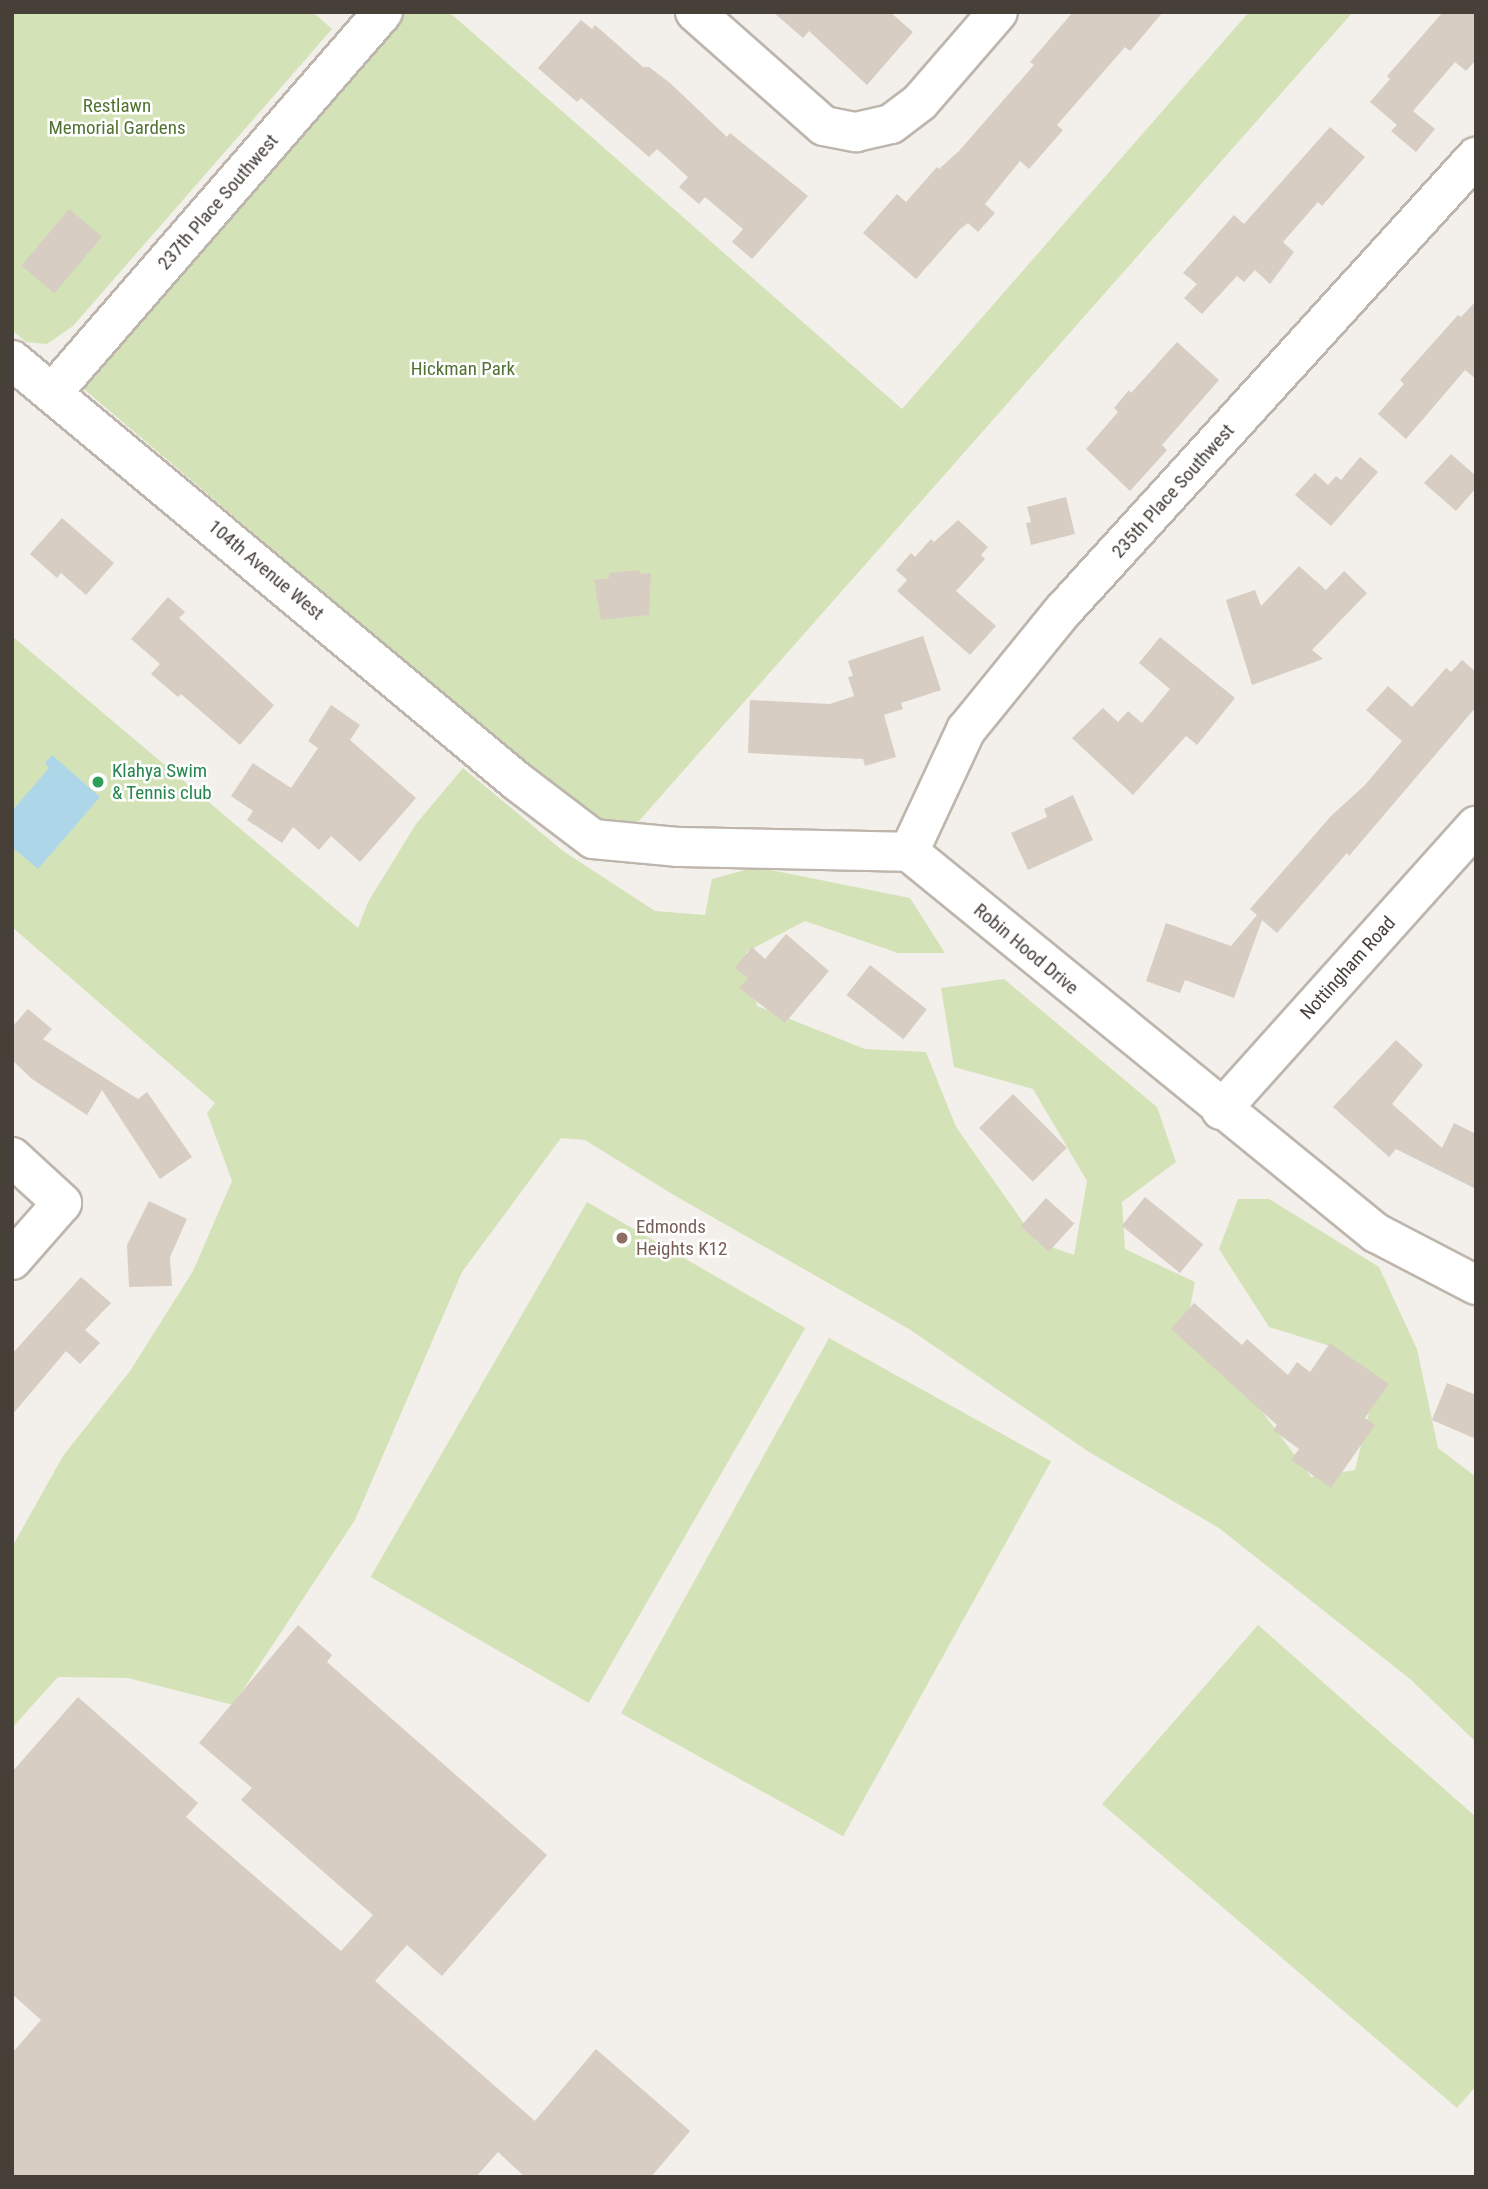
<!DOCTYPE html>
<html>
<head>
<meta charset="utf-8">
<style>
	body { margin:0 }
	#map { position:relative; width:1488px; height:2189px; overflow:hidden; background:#f3efea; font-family:"Roboto Condensed",sans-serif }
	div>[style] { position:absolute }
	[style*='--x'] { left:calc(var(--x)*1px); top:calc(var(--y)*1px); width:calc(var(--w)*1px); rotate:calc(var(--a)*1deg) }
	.green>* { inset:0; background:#d4e3b7; transform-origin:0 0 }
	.water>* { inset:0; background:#add7e9 }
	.building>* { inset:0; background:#d7cdc3; transform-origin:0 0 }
	.roads { filter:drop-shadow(2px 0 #beb6ad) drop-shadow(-2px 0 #beb6ad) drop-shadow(0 2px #beb6ad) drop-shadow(0 -2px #beb6ad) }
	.minor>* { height:38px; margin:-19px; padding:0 19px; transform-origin:19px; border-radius:19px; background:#fff }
	.dots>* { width:19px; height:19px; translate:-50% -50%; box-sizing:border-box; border:4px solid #fff; border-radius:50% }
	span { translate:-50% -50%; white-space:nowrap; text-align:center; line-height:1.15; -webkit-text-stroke:5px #fff; paint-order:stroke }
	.park-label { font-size:19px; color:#517331 }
	.street-label { font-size:19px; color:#464039 }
	.leisure-label { font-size:19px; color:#27864d }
	.left { translate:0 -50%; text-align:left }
	.education-label { font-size:19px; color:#785e54 }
	.frame { position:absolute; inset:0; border:14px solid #464039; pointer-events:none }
</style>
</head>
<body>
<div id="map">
	<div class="green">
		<div style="clip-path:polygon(12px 12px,313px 12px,332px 29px,73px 326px,47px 344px,26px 342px,12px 330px)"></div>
		<div style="clip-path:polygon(405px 12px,449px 12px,902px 409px,1249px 12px,1353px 12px,631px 830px,597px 818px,564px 796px,79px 385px)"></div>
		<div style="clip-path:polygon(12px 636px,358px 928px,368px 902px,416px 824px,463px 768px,563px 851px,655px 911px,705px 915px,712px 879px,756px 867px,910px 898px,945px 953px,898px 953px,805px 921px,746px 952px,757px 1006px,865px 1049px,926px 1052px,956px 1127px,1037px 1242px,1074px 1255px,1087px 1181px,1033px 1089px,954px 1067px,941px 988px,1004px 979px,1157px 1107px,1176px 1162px,1122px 1202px,1125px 1249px,1195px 1282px,1185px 1335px,1249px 1394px,1311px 1477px,1355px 1470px,1371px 1404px,1330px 1346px,1269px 1327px,1219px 1249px,1238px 1199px,1269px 1199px,1379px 1267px,1417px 1349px,1438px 1448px,1476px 1477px,1476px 1742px,1410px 1679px,1219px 1528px,1089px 1452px,909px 1329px,672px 1194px,585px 1140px,561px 1138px,462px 1272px,355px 1520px,233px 1705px,128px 1678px,58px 1677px,12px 1728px,12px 1547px,63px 1456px,130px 1371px,193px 1271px,232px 1181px,207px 1113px,215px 1103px,12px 927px)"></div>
		<div style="left:587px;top:1202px;width:252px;height:433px;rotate:30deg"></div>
		<div style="left:829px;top:1338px;width:254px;height:429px;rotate:29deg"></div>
		<div style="clip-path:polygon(1258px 1625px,1476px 1817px,1476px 2086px,1457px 2108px,1102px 1804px)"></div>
	</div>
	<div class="water">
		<div style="clip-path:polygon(52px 755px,100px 797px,38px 869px,12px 847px,12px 811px,49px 768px,45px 763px)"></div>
	</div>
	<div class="building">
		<div style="clip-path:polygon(773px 12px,890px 12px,913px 32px,867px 85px,809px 31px,803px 38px)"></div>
		<div style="clip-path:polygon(1073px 12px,1163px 12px,1130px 51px,1125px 47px,1057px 125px,1063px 130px,1029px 169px,1020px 161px,985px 204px,995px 213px,978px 232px,968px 223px,960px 229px,916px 279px,863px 233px,897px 194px,906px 202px,937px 167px,939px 169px,959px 151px,1034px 65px,1030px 62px)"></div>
		<div style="clip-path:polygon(1443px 12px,1476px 12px,1476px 60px,1466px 71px,1455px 62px,1413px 111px,1435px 129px,1416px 152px,1391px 131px,1397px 125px,1370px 102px,1390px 79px,1387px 76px)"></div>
		<div style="clip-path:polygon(581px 20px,592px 29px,595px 25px,643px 67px,649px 67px,670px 83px,727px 137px,730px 133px,808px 196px,752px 259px,732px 242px,743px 229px,705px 197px,699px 204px,679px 187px,688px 177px,657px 149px,649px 157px,581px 98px,577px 102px,538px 68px)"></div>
		<div style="clip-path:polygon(1330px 127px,1365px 157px,1322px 206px,1318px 202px,1283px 242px,1294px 252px,1270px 284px,1255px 270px,1244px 282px,1237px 276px,1202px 314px,1184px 298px,1197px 284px,1183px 273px,1234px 215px,1244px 224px)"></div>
		<div style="left:69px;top:209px;width:43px;height:74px;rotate:40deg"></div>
		<div style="clip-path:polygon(1476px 301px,1476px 379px,1465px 370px,1406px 439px,1378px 414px,1404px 384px,1400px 380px,1458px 315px,1461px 317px)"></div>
		<div style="clip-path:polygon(1177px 342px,1219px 380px,1162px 445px,1167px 450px,1130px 491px,1086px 449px,1118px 412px,1114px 408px,1129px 390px,1131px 393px)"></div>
		<div style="clip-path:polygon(1451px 454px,1476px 476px,1476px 488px,1456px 511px,1424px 483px)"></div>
		<div style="clip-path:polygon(1360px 457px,1378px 472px,1331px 526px,1295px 495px,1315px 473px,1328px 485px,1336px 476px,1341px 480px)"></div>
		<div style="clip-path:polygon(1066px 497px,1075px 534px,1031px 545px,1026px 523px,1031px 522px,1027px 507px)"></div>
		<div style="clip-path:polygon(62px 518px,114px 563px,86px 595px,61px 573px,57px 578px,30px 554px)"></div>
		<div style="clip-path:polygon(958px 520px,988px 547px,981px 555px,985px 559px,956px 591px,996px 626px,970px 655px,897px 591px,907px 580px,896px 570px,911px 553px,915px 557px,931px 539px,934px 542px)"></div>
		<div style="clip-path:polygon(1299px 566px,1326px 590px,1344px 571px,1367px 593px,1312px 650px,1323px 659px,1252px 685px,1226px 600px,1255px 590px,1261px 606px)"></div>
		<div style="clip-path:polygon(640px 570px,640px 574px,651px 573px,649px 615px,601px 620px,594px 580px,609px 578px,609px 573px)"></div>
		<div style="clip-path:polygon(168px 597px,185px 612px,179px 618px,274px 705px,240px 745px,181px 694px,178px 697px,151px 674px,160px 664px,131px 639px)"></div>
		<div style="clip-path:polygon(923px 636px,941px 690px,901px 703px,903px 709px,884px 715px,896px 757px,865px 766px,863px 759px,748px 753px,750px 700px,830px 704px,854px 696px,848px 677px,853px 676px,848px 661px)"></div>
		<div style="clip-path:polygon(1160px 637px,1235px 698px,1197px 745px,1186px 736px,1133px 795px,1072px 738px,1103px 708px,1118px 722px,1128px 711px,1142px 723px,1170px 689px,1139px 663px)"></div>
		<div style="clip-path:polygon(1462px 660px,1476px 672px,1476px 707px,1349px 856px,1347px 853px,1277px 933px,1262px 920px,1234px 998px,1185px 980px,1180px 993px,1146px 981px,1166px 923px,1231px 946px,1257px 915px,1250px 909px,1331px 816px,1365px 785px,1402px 741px,1366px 710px,1388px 686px,1412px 707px,1446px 668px,1451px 672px)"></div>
		<div style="clip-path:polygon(331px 705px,360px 725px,350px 740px,416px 798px,360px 862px,331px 836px,319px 850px,293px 827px,282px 843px,247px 820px,253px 811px,231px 796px,253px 763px,291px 788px,318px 748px,308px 741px)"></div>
		<div style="clip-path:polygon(1073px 795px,1093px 840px,1028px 870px,1011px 833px,1047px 817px,1044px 809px)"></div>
		<div style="clip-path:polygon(786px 934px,829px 971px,785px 1023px,739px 988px,748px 978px,735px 968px,752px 947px,765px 959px)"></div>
		<div style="left:870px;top:965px;width:72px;height:38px;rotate:38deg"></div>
		<div style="clip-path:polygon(28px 1009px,52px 1029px,43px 1039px,138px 1099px,147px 1092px,192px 1157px,160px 1179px,102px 1090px,87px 1115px,32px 1079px,12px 1060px,12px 1027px)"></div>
		<div style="clip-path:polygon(1396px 1040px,1423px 1065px,1392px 1104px,1442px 1148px,1454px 1123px,1476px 1134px,1476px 1189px,1396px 1149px,1389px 1157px,1333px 1107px)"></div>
		<div style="left:1013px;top:1094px;width:76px;height:48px;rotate:45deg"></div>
		<div style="left:1145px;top:1197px;width:75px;height:37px;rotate:39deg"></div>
		<div style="left:1046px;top:1198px;width:38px;height:38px;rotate:42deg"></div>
		<div style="clip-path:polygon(149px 1201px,187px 1219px,170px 1257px,172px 1286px,129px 1287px,127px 1245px)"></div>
		<div style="clip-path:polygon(81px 1277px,111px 1303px,85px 1330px,100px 1343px,80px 1364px,66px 1351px,12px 1415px,12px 1354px)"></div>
		<div style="clip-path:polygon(1194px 1303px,1242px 1345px,1247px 1339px,1288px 1375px,1297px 1362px,1310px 1372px,1330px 1343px,1389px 1384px,1365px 1418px,1375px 1425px,1331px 1488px,1291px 1460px,1299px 1449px,1273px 1430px,1277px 1425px,1171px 1329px)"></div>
		<div style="clip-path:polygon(1447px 1383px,1476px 1395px,1476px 1439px,1432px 1420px)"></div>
		<div style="clip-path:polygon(298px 1625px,332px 1655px,327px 1662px,547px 1855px,442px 1976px,407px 1945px,375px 1981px,535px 2121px,596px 2049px,690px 2131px,651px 2177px,525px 2177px,498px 2152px,476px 2177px,12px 2177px,12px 2053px,41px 2020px,12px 1994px,12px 1772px,78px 1697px,198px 1803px,186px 1817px,341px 1951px,373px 1915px,241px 1800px,252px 1788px,199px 1743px)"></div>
	</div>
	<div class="roads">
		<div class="minor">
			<div style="--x:695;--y:12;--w:172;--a:41.5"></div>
			<div style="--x:824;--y:126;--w:33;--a:11"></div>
			<div style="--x:856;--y:132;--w:36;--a:-13"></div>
			<div style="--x:891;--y:124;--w:36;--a:-37"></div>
			<div style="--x:920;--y:102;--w:119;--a:-49.1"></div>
			<div style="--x:12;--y:360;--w:659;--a:39.83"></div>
			<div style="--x:518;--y:782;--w:94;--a:37.2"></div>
			<div style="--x:593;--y:839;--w:84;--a:5.4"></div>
			<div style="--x:677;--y:847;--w:232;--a:1.2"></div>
			<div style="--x:909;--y:852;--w:603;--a:39.21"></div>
			<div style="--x:1376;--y:1233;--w:113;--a:27.5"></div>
			<div style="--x:53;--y:392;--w:503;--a:-49.03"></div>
			<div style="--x:909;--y:852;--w:135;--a:-65"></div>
			<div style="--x:966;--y:730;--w:151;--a:-50.9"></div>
			<div style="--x:1061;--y:613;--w:617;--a:-47.7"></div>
			<div style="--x:1221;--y:1110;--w:382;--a:-48.1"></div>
			<div style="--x:12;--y:1157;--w:68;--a:42.6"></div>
			<div style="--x:62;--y:1203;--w:76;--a:131.3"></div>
		</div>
	</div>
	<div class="dots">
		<div style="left:98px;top:782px;background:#2e9e5b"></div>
		<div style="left:622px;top:1238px;background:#8d6e63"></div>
	</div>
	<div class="park-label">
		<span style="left:117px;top:117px">Restlawn<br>Memorial Gardens</span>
		<span style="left:463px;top:369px">Hickman Park</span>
	</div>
	<div class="street-label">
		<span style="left:218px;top:202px;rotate:-49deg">237th Place Southwest</span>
		<span style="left:1173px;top:491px;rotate:-48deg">235th Place Southwest</span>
		<span style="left:266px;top:570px;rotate:40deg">104th Avenue West</span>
		<span style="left:1026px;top:949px;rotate:40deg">Robin Hood Drive</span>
		<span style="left:1348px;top:968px;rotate:-48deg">Nottingham Road</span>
	</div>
	<div class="leisure-label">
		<span class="left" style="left:112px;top:782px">Klahya Swim<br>&amp; Tennis club</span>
	</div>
	<div class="education-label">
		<span class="left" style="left:636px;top:1238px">Edmonds<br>Heights K12</span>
	</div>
	<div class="frame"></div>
</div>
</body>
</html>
